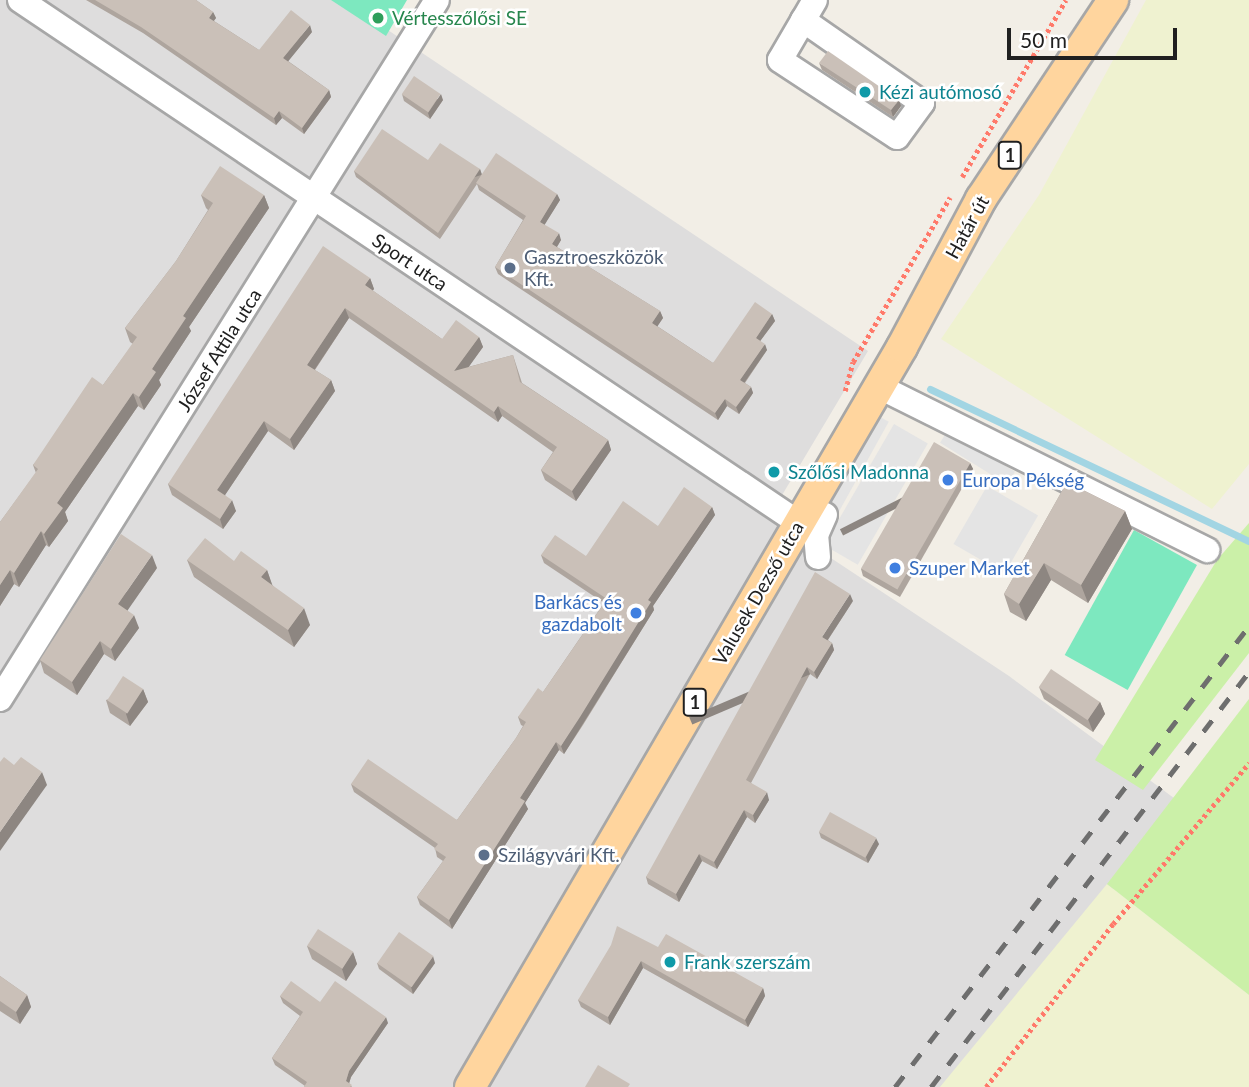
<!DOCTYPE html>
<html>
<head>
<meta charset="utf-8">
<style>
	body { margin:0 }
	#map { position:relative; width:1249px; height:1087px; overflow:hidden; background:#f2eee6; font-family:Lato,sans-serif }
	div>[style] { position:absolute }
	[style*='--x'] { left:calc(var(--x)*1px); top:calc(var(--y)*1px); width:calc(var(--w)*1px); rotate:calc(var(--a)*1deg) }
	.residential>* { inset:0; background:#dedddd }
	.farmland>* { inset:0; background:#eff2d0 }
	.grass>* { inset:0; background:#cbf0a8 }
	.pitch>* { inset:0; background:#7de8bf; transform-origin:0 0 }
	.parking>* { inset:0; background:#e4e4e4; transform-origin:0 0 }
	.stream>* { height:7px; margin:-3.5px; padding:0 3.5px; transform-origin:3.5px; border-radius:3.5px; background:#a2d5e3 }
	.path>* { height:4.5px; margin-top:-2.25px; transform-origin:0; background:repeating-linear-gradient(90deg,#ff796a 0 3.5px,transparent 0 7px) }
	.roads { filter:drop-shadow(2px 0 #a7a7a7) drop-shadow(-2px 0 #a7a7a7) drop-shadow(0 2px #a7a7a7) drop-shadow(0 -2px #a7a7a7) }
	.minor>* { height:24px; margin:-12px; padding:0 12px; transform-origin:12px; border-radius:12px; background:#fff }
	.major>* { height:30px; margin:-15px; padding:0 15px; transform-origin:15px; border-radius:15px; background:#ffd59e }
	.rail>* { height:5px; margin-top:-2.5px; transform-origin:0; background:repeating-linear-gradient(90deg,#6e6e6e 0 14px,transparent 0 28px) }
	.wall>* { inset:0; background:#aea59e }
	.shaded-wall>* { inset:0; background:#8d8681; transform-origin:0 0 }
	.building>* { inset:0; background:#cac0b8; transform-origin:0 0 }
	.dots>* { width:19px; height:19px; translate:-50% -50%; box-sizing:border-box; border:4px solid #fff; border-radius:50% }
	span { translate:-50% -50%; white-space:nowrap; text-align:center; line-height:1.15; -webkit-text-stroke:5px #fff; paint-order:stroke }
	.shield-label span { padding:2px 5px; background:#fff; border:2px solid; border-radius:5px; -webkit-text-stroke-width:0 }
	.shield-label { font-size:18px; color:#202020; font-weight:700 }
	.leisure-label { font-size:19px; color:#27864d }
	.left { translate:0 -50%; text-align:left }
	.culture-label { font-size:19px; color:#0d838f }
	.street-label { font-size:19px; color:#202020 }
	.service-label { font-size:19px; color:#4e5e75 }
	.shop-label { font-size:19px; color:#366cbe }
	.right { translate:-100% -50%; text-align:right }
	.scale { position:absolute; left:1007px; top:28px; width:170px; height:32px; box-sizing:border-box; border:4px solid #202020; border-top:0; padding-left:9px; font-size:21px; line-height:24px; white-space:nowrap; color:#202020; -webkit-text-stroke:5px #fff; paint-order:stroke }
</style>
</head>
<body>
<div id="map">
	<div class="residential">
		<div style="clip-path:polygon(0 0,343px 0,868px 351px,769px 517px,1009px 676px,1182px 804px,953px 1087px,0 1087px)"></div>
	</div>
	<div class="farmland">
		<div style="clip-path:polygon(1146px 0,1249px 0,1249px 464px,1212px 509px,941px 339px,1039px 195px)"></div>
		<div style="clip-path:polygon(1107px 884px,1249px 995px,1249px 1087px,940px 1087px)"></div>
	</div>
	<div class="grass">
		<div style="clip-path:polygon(1249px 523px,1249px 653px,1143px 790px,1095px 760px,1217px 560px)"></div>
		<div style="clip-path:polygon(1249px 699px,1249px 995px,1107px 884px)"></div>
	</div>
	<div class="pitch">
		<div style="clip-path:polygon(331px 0,407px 0,386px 36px)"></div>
		<div style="left:1134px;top:530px;width:72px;height:143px;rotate:29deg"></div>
	</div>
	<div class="parking">
		<div style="left:873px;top:413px;width:18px;height:113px;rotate:29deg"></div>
		<div style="left:894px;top:424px;width:39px;height:140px;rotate:30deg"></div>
		<div style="left:948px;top:430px;width:79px;height:15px;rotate:32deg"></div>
		<div style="left:987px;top:486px;width:59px;height:67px;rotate:30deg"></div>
	</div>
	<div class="stream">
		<div style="--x:930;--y:389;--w:353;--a:25.5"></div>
	</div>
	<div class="path">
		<div style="--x:962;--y:177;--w:205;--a:-59.6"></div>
		<div style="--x:845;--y:391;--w:30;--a:-75"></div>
		<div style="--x:853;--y:362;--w:191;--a:-59.5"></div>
		<div style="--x:986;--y:1087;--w:207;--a:-52.1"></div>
		<div style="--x:1113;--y:924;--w:211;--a:-49.8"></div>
	</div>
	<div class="roads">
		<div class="minor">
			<div style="--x:20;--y:0;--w:938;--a:33.88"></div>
			<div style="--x:803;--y:20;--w:145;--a:34.9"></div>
			<div style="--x:922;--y:103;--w:42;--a:126.3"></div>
			<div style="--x:897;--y:137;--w:140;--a:-146.7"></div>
			<div style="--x:780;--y:60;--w:69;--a:-59.7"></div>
			<div style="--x:878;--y:386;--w:368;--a:26.5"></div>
			<div style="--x:818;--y:557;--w:22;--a:-95"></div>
			<div style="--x:816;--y:535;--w:22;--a:-66"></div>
			<div style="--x:0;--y:699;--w:824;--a:-57.99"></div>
		</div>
		<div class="major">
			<div style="--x:470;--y:1087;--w:857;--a:-59.72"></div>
			<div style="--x:902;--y:347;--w:168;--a:-61.9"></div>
			<div style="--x:981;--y:199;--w:239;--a:-56.4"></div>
		</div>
	</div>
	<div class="rail">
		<div style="--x:895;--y:1087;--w:581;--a:-52.48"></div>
		<div style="--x:931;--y:1087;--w:523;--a:-52.54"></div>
	</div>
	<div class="wall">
		<div style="clip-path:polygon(86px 0,196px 0,213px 12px,216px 18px,214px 21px,259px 50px,312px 32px,288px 61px,329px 90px,331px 97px,304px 134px,282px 118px,276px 125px,143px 33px)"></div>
		<div style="clip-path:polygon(819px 63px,901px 106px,893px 117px,822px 70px)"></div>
		<div style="clip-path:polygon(402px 94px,443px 100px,430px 119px,404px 101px)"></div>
		<div style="clip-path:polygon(428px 160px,480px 169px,482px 175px,557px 194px,560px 200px,544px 225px,561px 240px,557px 247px,660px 311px,663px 318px,657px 326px,713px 363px,772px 314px,775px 321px,760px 341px,767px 350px,745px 383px,751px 387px,753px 393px,739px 414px,727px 406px,718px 420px,498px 274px,495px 267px,523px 220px,479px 190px,477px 184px,440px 239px,356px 177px,354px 171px)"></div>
		<div style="clip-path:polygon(201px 195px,264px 195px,269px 208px,189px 327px,191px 331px,159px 380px,161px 385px,144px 410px,138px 406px,65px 512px,68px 521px,49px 547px,46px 545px,19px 587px,14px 584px,0 606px,0 522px,36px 473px,33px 465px,103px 385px,133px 344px,130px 342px,125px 328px,176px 261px,208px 210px,206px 208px)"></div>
		<div style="clip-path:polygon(370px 278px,374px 289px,372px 290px,442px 339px,479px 337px,483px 347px,468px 367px,513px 355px,522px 383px,608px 440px,611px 450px,576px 501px,545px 480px,541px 470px,553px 452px,502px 416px,498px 422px,349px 318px,315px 370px,331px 380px,335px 391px,294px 450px,268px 431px,225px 495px,236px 511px,223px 529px,172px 495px,168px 484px)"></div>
		<div style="clip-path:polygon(970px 463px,973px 469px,900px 597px,863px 576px,861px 569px)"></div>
		<div style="clip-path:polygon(1067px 482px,1125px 511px,1132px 529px,1088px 603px,1051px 580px,1026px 621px,1010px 612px,1004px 594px)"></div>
		<div style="clip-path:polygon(712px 507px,715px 515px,653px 606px,654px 610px,583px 725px,564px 754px,559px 750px,525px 803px,528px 809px,452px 929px,420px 905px,417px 897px,443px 861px,437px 857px,435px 848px,354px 792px,351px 784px,457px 820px,516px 738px,523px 726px,521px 725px,518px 717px,543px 692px,604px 603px,544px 563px,541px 555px,586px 556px,658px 526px)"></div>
		<div style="clip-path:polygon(187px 560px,234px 561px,267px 570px,272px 585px,310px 625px,294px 647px,194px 577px)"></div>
		<div style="clip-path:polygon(157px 568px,127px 610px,139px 628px,115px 661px,104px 654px,77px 695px,44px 673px,40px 660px)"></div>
		<div style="clip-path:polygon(853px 601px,828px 640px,832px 643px,834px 650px,817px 679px,810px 674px,751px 783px,769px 800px,755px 823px,747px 817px,717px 869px,702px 861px,679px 902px,648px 884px,646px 877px)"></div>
		<div style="clip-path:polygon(1039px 687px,1100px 702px,1105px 714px,1093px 732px,1044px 699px)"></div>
		<div style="clip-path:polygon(143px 689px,148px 702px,130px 726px,110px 713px,106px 700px)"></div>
		<div style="clip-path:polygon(819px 832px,879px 844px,868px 863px,821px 838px)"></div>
		<div style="clip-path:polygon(307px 946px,353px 952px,357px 964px,346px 981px,312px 959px)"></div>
		<div style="clip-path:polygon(658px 947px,763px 988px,765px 996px,748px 1027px,643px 968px,610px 1025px,581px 1007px,578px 1000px)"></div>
		<div style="clip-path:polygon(377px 963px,435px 963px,413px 994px,379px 969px)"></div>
		<div style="clip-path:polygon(0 976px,27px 995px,31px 1007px,20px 1024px,0 1011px)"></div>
		<div style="clip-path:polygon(280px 996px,320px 1002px,388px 1023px,351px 1077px,349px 1083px,352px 1087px,304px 1087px,305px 1086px,275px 1065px,272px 1058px,300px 1016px,283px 1003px)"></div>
	</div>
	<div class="shaded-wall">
		<div style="clip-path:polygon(213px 12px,216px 18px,211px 24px,209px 18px)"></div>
		<div style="clip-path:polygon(310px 25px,312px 32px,286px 64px,283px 58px)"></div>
		<div style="clip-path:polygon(329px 90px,331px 97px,304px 134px,302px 128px)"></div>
		<div style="clip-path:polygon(441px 94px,443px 100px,430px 119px,428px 113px)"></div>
		<div style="clip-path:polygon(899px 100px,901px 106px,893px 117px,891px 110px)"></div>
		<div style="clip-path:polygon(279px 111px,282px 118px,276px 125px,274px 118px)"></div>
		<div style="left:480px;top:169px;width:6px;height:77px;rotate:72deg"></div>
		<div style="clip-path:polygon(557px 194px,560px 200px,542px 229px,540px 222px)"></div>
		<div style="clip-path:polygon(264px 195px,269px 208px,189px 327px,191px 331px,159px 380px,161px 385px,144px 410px,139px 397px,152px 369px,183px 316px)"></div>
		<div style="clip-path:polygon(559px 233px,561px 240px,555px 250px,552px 244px)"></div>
		<div style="clip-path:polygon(370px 278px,374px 289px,369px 296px,365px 285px)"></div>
		<div style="clip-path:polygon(345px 308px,349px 318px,311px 375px,307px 365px)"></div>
		<div style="clip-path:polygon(660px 311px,663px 318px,655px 330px,652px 323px)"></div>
		<div style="clip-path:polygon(772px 314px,775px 321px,758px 344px,756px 338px)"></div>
		<div style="clip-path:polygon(479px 337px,483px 347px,458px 382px,454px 371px)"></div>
		<div style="clip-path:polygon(765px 344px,767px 350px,742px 386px,740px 380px)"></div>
		<div style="clip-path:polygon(331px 380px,335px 391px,294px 450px,290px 439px)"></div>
		<div style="clip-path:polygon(751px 387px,753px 393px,739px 414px,736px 407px)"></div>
		<div style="clip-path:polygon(133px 393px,138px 406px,65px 512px,68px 521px,49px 547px,44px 534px,57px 503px)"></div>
		<div style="clip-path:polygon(725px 399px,727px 406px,718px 420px,715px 413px)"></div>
		<div style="clip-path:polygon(498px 406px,502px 416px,498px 422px,494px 412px)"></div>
		<div style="clip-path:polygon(264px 421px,268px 431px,221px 501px,217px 490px)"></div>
		<div style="clip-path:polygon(608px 440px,611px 450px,576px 501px,572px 491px)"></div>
		<div style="left:970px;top:463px;width:7px;height:146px;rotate:63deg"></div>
		<div style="clip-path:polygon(232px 500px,236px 511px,223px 529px,220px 519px)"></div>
		<div style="clip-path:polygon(712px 507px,715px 515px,653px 606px,654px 610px,564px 754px,561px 746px,648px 600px)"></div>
		<div style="clip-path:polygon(1125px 511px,1132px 529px,1088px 603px,1081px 585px)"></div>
		<div style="clip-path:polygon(41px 531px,46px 545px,19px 587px,14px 573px)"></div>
		<div style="clip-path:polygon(152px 555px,157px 568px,123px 617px,118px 604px)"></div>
		<div style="clip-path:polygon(1044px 563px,1051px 580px,1026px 621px,1019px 604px)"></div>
		<div style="clip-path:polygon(10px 570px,14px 584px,0 606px,0 585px)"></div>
		<div style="clip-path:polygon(267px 570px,273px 587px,261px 577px)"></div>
		<div style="clip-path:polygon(850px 594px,853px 601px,825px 644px,822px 637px)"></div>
		<div style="clip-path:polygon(304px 608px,310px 625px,294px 647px,288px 630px)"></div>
		<div style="clip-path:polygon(134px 615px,139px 628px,115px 661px,111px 649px)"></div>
		<div style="clip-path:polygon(100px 641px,104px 654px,77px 695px,72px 682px)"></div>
		<div style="clip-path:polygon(832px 643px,834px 650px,817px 679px,814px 672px)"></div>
		<div style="left:807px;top:667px;width:8px;height:128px;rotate:67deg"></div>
		<div style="clip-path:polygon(143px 689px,148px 702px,130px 726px,126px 714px)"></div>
		<div style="clip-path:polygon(1100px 702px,1105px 714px,1093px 732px,1088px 719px)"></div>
		<div style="clip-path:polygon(556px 742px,559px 750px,525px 803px,528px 809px,452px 929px,449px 920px,520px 798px)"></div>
		<div style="clip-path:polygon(42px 772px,47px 785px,0 851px,0 832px)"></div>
		<div style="clip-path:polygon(767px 792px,769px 800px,755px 823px,753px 815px)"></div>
		<div style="clip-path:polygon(744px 810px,747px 817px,717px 869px,714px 862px)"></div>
		<div style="clip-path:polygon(876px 838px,879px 844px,868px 863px,866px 857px)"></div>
		<div style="clip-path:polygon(699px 854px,702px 861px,679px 902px,676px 894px)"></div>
		<div style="clip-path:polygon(353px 952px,357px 964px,346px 981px,342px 969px)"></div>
		<div style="clip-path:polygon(433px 956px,435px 963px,413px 994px,411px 987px)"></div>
		<div style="clip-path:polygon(641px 961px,643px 968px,610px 1025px,608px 1017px)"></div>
		<div style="clip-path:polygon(763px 988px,765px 996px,748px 1027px,745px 1020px)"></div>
		<div style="clip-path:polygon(27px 995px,31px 1007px,20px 1024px,16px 1012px)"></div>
		<div style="clip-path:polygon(386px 1017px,388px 1023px,351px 1077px,348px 1087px,346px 1081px,349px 1071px)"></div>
	</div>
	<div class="building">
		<div style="clip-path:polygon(95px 0,196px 0,213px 12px,209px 18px,259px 50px,291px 10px,310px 25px,283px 58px,329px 90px,302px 128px,279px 111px,274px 118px,141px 27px)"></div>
		<div style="clip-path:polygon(828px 51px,899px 100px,891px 110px,819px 63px)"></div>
		<div style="left:414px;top:76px;width:32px;height:22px;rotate:34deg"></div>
		<div style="clip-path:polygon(382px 129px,428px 160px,440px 143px,480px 169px,438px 233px,354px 171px)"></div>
		<div style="clip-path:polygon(496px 153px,557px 194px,540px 222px,559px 233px,552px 244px,660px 311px,652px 323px,713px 363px,755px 302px,772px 314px,756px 338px,765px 344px,740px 380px,751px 387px,736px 407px,725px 399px,715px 413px,495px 267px,526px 216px,476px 183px)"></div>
		<div style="clip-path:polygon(220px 166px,264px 195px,183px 316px,186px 318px,152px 369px,156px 372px,139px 397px,133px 393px,57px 503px,63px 508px,44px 534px,41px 531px,14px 573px,10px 570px,0 585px,0 522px,38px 469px,33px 465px,92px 377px,103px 385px,137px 337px,125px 328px,176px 261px,213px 203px,201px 195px)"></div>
		<div style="clip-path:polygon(323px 246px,370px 278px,365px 285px,442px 339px,456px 320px,479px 337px,454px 371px,513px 355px,520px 382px,608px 440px,572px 491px,541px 470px,557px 447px,498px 406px,494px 412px,345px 308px,307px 365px,331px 380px,290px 439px,264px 421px,217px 490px,232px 500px,220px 519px,168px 484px)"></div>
		<div style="left:934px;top:442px;width:42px;height:146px;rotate:30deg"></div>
		<div style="clip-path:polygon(1067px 482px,1125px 511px,1081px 585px,1044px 563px,1019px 604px,1004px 594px)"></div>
		<div style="clip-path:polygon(684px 487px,712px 507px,648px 600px,651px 602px,580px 717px,561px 746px,556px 742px,520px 798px,525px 801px,449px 920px,417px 897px,446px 857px,434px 849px,438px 844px,351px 784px,368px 759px,457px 820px,516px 738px,526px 722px,518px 717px,538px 688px,543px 692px,607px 599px,541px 555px,555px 535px,586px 556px,623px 501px,658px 526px)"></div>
		<div style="clip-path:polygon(121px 534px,152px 555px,118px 604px,134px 615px,111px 649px,100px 641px,72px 682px,40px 660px)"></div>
		<div style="clip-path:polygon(205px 538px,234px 561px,241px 551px,267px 570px,261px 577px,304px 608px,288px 630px,187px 560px)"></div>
		<div style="clip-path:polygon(815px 572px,850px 594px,822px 637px,832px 643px,814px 672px,807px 667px,746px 780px,767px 792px,753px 815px,744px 810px,714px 862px,699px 854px,676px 894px,646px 877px)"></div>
		<div style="left:1051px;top:669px;width:59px;height:22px;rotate:34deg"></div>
		<div style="left:123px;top:676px;width:24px;height:29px;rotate:33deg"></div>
		<div style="clip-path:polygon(4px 757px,14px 765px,21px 757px,42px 772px,0 832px,0 762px)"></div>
		<div style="left:830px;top:812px;width:53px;height:23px;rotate:29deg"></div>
		<div style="clip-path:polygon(617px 926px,658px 947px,666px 934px,763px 988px,745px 1020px,641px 961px,608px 1017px,578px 1000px,611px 945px)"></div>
		<div style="left:318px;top:929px;width:42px;height:20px;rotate:33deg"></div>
		<div style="left:399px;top:932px;width:42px;height:38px;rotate:35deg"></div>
		<div style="clip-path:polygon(0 976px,27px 995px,16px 1012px,0 1001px)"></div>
		<div style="clip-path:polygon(291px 981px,320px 1002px,335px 981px,386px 1017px,349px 1071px,346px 1081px,352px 1085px,350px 1087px,304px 1087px,307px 1082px,272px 1058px,303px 1012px,280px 996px)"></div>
		<div style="clip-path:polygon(598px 1065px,630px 1084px,628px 1087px,585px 1087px)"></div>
	</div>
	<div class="dots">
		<div style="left:378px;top:18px;background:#2e9e5b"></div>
		<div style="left:865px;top:92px;background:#0f9aa8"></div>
		<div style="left:510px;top:268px;background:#5c6f8a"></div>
		<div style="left:774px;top:472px;background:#0f9aa8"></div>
		<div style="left:948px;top:480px;background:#3f7fe0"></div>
		<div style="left:895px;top:568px;background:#3f7fe0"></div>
		<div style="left:636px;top:613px;background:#3f7fe0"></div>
		<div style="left:484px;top:855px;background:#5c6f8a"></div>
		<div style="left:670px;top:962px;background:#0f9aa8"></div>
	</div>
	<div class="shield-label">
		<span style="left:1010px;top:155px">1</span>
		<span style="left:695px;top:702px">1</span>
	</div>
	<div class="leisure-label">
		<span class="left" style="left:392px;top:18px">Vértesszőlősi SE</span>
	</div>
	<div class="culture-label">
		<span class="left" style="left:879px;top:92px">Kézi autómosó</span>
		<span class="left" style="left:788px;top:472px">Szőlősi Madonna</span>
		<span class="left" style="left:684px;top:962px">Frank szerszám</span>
	</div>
	<div class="street-label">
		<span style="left:967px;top:227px;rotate:-61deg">Határ út</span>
		<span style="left:410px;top:262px;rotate:34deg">Sport utca</span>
		<span style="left:219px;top:350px;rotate:-58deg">József Attila utca</span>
		<span style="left:758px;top:593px;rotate:-60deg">Valusek Dezső utca</span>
	</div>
	<div class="service-label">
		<span class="left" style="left:524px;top:268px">Gasztroeszközök<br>Kft.</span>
		<span class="left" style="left:498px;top:855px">Szilágyvári Kft.</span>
	</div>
	<div class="shop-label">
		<span class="left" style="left:962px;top:480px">Europa Pékség</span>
		<span class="left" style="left:909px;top:568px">Szuper Market</span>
		<span class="right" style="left:622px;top:613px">Barkács és<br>gazdabolt</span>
	</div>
	<div class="scale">50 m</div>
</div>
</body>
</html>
